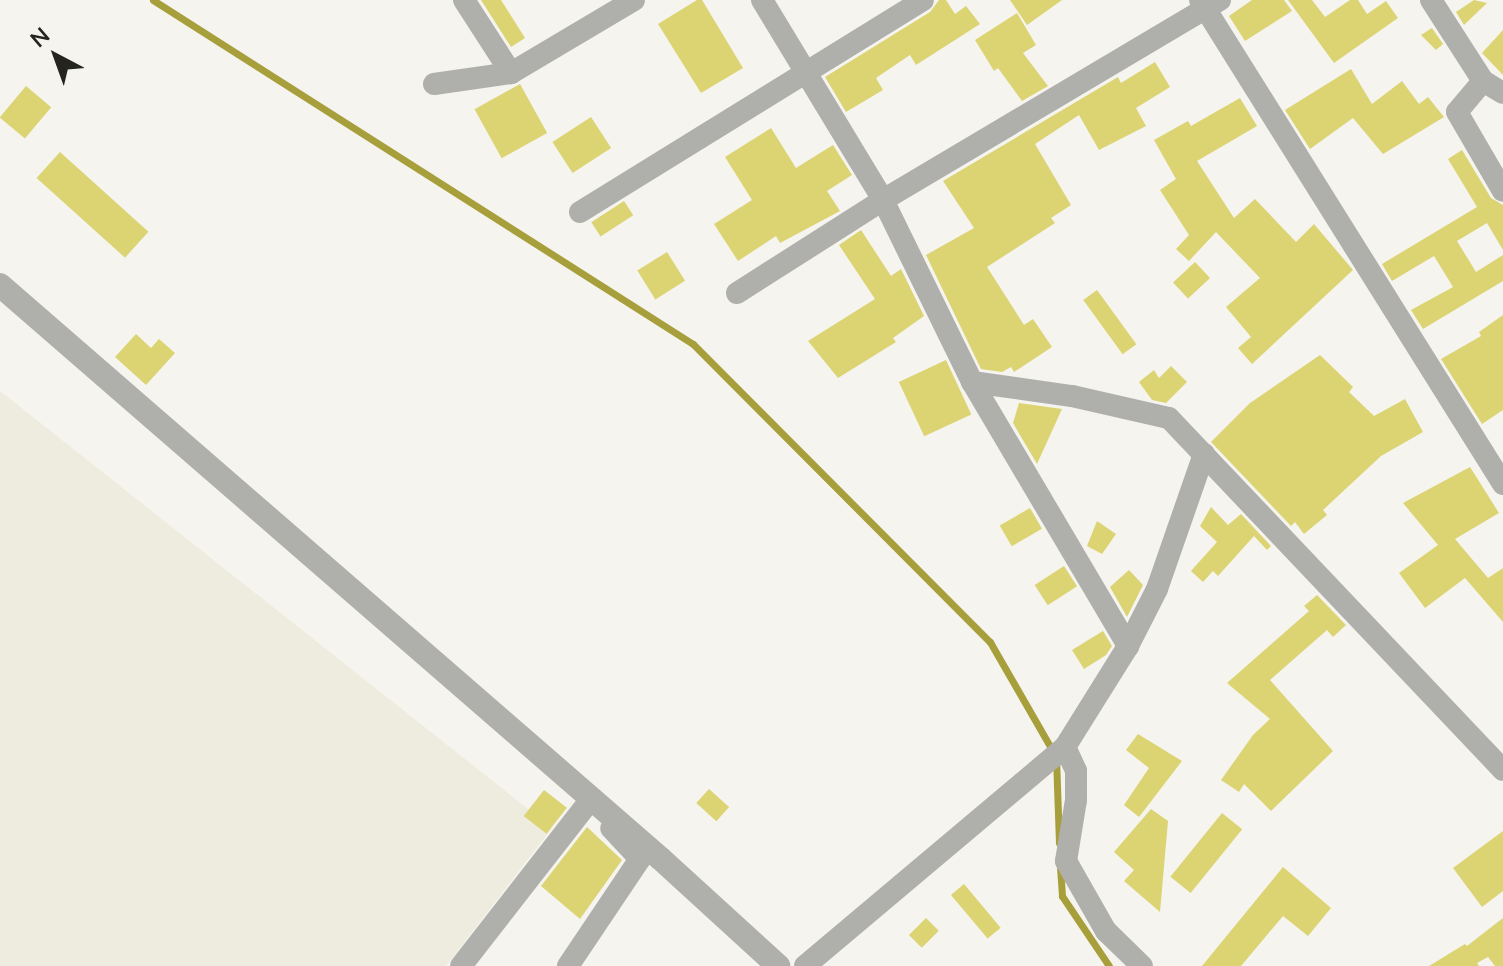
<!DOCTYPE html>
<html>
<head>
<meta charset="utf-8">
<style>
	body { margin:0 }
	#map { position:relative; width:1503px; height:966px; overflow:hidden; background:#f5f4ee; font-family:"Nunito Sans",sans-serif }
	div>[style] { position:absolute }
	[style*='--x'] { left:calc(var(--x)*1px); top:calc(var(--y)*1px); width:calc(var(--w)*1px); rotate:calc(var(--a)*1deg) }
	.built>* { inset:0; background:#edecde }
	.stream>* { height:7px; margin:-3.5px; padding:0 3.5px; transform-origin:3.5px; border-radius:3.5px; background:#a79f3b }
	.building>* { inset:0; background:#dcd473; transform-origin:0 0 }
	.minor>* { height:22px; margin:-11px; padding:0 11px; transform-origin:11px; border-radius:11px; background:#afafac }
	.tertiary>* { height:24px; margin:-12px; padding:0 12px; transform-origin:12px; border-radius:12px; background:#afafac }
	span { translate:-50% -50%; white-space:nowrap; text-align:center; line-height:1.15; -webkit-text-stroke:6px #f5f4ee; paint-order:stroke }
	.north { position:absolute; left:16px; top:16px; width:80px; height:80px; -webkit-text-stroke:6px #f5f4ee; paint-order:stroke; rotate:319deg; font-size:22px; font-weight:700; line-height:32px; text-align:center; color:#242421 }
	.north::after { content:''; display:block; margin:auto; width:28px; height:36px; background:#242421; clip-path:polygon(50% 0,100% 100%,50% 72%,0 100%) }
</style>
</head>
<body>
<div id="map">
	<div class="built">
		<div style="clip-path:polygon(0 391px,552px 828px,446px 966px,0 966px)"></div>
	</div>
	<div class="stream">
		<div style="--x:153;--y:0;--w:640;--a:32.5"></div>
		<div style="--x:693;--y:344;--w:421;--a:45.1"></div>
		<div style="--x:990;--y:642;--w:133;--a:60.1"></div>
		<div style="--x:1056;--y:757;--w:86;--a:88"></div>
		<div style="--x:1060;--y:867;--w:29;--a:86"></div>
		<div style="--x:1062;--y:896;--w:84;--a:56.1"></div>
	</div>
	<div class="building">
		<div style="clip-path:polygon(481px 0,501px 0,525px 38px,511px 47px)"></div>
		<div style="clip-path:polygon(697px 0,702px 0,743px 68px,701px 93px,658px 24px)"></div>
		<div style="clip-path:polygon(939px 0,946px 0,955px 14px,966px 6px,980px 24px,916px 65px,910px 55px,876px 78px,883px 90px,846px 112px,825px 77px,930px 12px)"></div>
		<div style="clip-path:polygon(1010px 0,1062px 0,1027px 25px)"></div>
		<div style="clip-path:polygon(1252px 0,1284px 0,1292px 11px,1245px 41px,1229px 16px)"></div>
		<div style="clip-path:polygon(1288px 0,1312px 0,1325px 17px,1350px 0,1358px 0,1367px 14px,1386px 1px,1398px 18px,1334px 63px)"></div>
		<div style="clip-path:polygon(1474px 0,1487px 3px,1464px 25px,1456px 12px)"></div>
		<div style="clip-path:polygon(1017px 13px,1036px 45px,1023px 53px,1048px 86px,1022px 101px,998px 68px,994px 71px,975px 40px)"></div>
		<div style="clip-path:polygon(1432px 28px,1443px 44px,1436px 50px,1421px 35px)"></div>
		<div style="clip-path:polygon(1503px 30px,1503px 75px,1482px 53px)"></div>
		<div style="clip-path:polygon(1155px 62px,1170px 87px,1136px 108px,1146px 126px,1099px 150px,1079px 115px,1035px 144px,1071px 205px,1051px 218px,1055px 223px,987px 267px,1024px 325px,1033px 319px,1052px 347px,1014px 372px,1011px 367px,1002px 372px,981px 369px,926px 255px,974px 228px,943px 181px,1118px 77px,1121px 83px)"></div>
		<div style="clip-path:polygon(1351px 69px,1372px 104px,1402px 81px,1419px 104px,1428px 97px,1444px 117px,1383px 154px,1353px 118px,1310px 149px,1285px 110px)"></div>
		<div style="left:520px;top:84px;width:56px;height:52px;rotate:61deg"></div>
		<div style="left:26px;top:86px;width:33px;height:41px;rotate:40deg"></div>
		<div style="clip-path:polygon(1240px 98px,1257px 126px,1197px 161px,1234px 218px,1255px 199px,1296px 242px,1314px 224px,1353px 270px,1252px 364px,1238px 348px,1251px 337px,1226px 307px,1260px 278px,1216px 232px,1189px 261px,1176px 249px,1189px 235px,1160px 190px,1176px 179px,1154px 140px,1188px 121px,1191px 126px)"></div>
		<div style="left:591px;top:117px;width:37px;height:46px;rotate:57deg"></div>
		<div style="clip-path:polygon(771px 128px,796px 168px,833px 145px,852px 175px,827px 191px,840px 211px,780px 243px,776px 236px,738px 261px,714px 224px,752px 200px,725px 157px)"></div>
		<div style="clip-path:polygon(1462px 150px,1491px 198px,1503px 205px,1503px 250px,1487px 223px,1457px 241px,1476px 272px,1503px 255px,1503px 281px,1423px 329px,1411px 310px,1453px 287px,1434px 256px,1392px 281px,1382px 264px,1477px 207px,1448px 159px)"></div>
		<div style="left:60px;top:152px;width:119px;height:35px;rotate:42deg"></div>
		<div style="left:624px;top:201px;width:17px;height:39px;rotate:57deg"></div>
		<div style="clip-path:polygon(861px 230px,891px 276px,901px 269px,924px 316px,893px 338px,896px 342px,838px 378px,808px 341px,875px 299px,839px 245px)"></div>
		<div style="left:667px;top:252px;width:34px;height:35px;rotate:58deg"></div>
		<div style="left:1195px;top:262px;width:22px;height:30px;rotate:47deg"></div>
		<div style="left:1097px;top:290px;width:67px;height:17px;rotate:54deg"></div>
		<div style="clip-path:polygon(1503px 315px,1503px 410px,1482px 424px,1441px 359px,1481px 336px,1479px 332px)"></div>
		<div style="clip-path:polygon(136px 334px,151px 348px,159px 339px,175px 353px,146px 385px,115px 357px)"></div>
		<div style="clip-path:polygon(1320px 355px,1353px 387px,1349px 392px,1374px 416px,1405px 399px,1423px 432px,1381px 456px,1323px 510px,1327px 515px,1304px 534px,1295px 522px,1291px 526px,1211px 442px,1250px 403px)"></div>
		<div style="left:946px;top:360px;width:60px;height:52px;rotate:65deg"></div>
		<div style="clip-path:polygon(1171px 366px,1187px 382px,1166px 403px,1152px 400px,1139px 382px,1154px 370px,1159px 378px)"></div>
		<div style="clip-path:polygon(1019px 403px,1062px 409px,1037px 464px,1013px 423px)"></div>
		<div style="clip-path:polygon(1470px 467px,1499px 513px,1455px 539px,1488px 578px,1503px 568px,1503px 622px,1465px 578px,1425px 608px,1399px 573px,1438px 545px,1403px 503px)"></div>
		<div style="clip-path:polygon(1211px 507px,1228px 525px,1241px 514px,1271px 546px,1267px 550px,1254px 536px,1218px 576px,1213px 571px,1203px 582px,1191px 571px,1217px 542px,1200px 526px)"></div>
		<div style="left:1030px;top:508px;width:24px;height:35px;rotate:60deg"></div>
		<div style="clip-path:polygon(1097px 521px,1116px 534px,1102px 554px,1087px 546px)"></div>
		<div style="left:1064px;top:566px;width:24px;height:35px;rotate:57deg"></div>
		<div style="clip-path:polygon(1129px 570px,1143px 585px,1127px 617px,1110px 587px)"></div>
		<div style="clip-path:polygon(1317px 595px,1346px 625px,1333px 637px,1327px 630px,1270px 680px,1333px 751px,1271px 811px,1244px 784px,1239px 792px,1221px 780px,1253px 735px,1270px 719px,1227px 683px,1309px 611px,1304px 606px)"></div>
		<div style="clip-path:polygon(1103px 631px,1112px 646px,1106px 655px,1084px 669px,1072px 650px)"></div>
		<div style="clip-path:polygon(1138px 734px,1182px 761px,1139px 817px,1124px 805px,1149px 768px,1126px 750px)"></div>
		<div style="left:709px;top:789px;width:27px;height:19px;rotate:42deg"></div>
		<div style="left:544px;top:790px;width:29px;height:33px;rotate:38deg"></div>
		<div style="clip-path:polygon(1151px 809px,1168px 821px,1160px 912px,1124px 881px,1134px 870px,1114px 852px)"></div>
		<div style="left:1222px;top:813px;width:26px;height:82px;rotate:39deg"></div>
		<div style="clip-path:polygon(587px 827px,622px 860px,580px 919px,541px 886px)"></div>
		<div style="clip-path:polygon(1503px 831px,1503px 891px,1482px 907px,1453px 868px)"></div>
		<div style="clip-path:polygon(1283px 867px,1331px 908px,1308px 936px,1283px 916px,1241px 966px,1202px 966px)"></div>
		<div style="left:964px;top:884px;width:57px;height:17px;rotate:50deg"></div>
		<div style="left:926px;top:918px;width:18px;height:24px;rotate:45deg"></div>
		<div style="clip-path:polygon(1503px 918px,1503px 966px,1495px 966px,1488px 957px,1477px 963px,1479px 966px,1429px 966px,1465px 944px,1467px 946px)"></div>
	</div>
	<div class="minor">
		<div style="--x:464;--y:0;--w:87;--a:57.2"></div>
		<div style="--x:762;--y:0;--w:234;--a:58.8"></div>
		<div style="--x:883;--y:200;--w:203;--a:63.9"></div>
		<div style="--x:972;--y:382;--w:307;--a:59.4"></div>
		<div style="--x:1200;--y:0;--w:571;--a:57.95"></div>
		<div style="--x:1431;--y:0;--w:96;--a:57.3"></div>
		<div style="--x:1483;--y:81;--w:40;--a:130"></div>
		<div style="--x:1457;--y:112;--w:91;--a:59.8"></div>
		<div style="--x:1483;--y:81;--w:23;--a:31"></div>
		<div style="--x:434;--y:84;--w:78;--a:-8.1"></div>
		<div style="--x:511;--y:73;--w:143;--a:-30.7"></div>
		<div style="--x:580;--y:212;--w:403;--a:-31.7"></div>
		<div style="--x:737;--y:293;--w:173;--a:-32.5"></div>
		<div style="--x:883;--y:200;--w:392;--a:-30.7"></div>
		<div style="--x:972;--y:382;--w:101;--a:8"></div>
		<div style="--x:1072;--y:396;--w:99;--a:12.8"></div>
		<div style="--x:1169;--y:418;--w:485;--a:46.5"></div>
		<div style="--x:1065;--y:747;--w:26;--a:65"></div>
		<div style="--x:1076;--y:771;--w:29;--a:90"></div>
		<div style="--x:1076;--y:800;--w:62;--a:99.3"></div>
		<div style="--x:1066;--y:861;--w:81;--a:60.3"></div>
		<div style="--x:1106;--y:931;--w:50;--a:44.2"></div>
		<div style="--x:461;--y:966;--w:213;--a:-52.1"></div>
		<div style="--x:568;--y:966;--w:129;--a:-56.1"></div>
		<div style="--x:640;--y:859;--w:42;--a:-133.1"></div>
		<div style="--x:805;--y:966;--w:340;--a:-40.1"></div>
		<div style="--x:1065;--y:747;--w:119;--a:-58"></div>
		<div style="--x:1128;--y:646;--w:64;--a:-63"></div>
		<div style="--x:1157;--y:589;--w:143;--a:-70.8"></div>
	</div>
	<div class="tertiary">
		<div style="--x:0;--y:285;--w:875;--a:40.97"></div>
		<div style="--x:661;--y:859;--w:159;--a:42.4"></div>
	</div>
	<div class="north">N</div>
</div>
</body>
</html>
